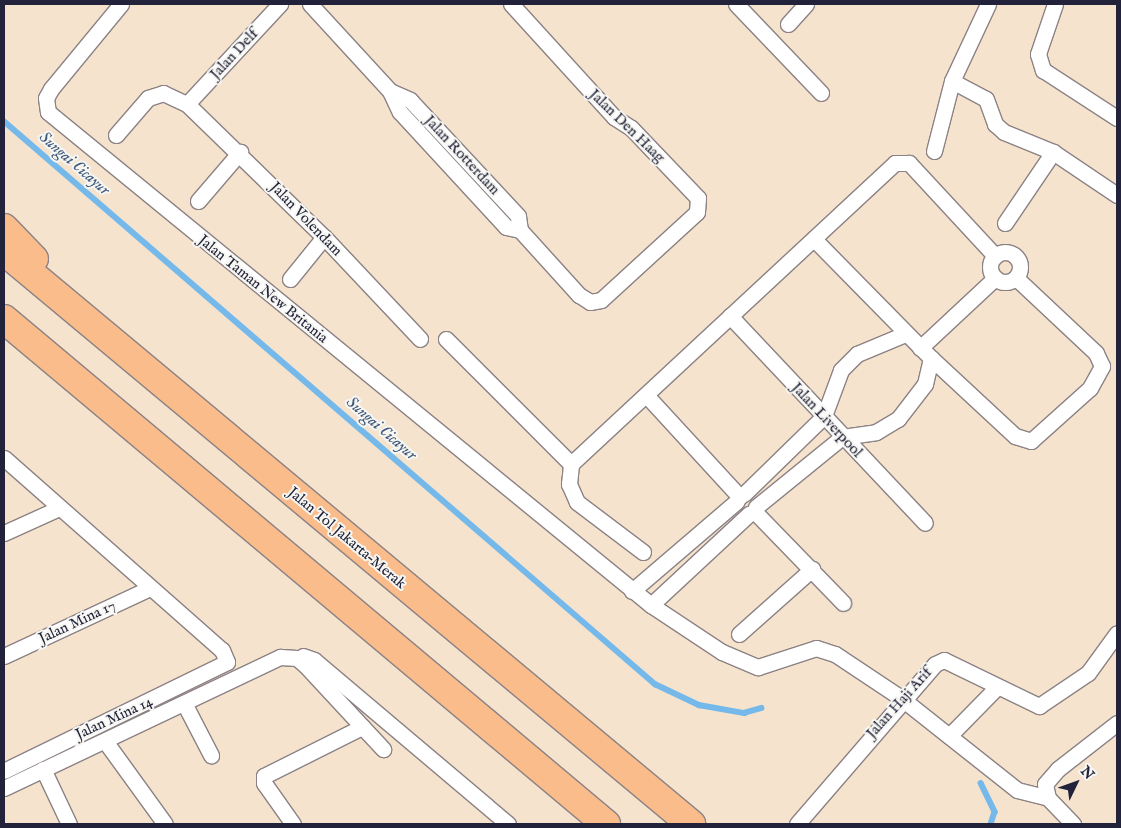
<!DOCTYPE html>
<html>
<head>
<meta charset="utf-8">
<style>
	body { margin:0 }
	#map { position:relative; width:1121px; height:828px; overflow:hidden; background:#f5e3ce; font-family:"IM FELL English",serif }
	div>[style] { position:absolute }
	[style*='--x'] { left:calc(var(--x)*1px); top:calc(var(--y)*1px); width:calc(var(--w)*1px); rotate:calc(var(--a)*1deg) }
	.stream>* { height:5.5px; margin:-2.75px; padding:0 2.75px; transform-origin:2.75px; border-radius:2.75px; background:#75b9eb }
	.roads { filter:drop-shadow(1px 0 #8c8284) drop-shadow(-1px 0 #8c8284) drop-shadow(0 1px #8c8284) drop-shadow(0 -1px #8c8284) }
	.street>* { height:15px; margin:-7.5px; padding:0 7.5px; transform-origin:7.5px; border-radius:7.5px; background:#fff }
	.street>.ring { margin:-7.5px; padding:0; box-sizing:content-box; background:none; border:15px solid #fff; border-radius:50% }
	.highway>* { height:28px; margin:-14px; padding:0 14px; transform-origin:14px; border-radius:14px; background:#f9bc8a }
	span { translate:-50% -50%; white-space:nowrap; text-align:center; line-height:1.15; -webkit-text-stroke:4px #f6f6f2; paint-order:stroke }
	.street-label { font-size:15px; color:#22223b }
	.water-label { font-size:16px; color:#3f5779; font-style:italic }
	.frame { position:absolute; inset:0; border:5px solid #22223b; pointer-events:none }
	.north { position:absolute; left:1051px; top:758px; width:50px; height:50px; -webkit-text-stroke:4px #f6f6f2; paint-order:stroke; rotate:48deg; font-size:14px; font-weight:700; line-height:20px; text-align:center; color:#22223b }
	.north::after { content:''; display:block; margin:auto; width:18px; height:22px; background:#22223b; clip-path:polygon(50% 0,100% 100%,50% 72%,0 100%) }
</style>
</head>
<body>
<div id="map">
	<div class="stream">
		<div style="--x:4;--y:121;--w:861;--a:40.85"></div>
		<div style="--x:655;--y:684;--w:49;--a:25.5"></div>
		<div style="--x:699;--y:705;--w:46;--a:10.1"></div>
		<div style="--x:744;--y:713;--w:18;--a:-16"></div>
		<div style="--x:981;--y:783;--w:32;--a:64"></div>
		<div style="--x:995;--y:812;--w:13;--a:108"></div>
	</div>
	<div class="roads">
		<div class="street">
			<div style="--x:121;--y:4;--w:110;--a:129.5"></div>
			<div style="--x:51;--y:89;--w:10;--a:119"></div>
			<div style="--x:46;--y:98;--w:14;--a:82"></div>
			<div style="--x:48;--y:112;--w:779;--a:39.27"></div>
			<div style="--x:651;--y:605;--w:85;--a:33.5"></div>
			<div style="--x:722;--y:652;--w:39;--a:23"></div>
			<div style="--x:758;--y:667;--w:61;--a:-18.1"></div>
			<div style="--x:816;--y:648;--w:20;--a:18"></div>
			<div style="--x:835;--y:654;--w:79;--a:33.7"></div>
			<div style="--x:901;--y:698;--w:148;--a:38.4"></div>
			<div style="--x:1017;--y:790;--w:32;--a:14"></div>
			<div style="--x:310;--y:4;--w:118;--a:47.4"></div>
			<div style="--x:390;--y:91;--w:23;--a:65"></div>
			<div style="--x:400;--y:112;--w:156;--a:47.3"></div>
			<div style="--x:506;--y:227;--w:14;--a:12"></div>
			<div style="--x:736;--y:4;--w:123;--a:46.3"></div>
			<div style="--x:1055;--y:4;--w:53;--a:108.8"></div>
			<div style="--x:1038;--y:54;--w:17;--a:73"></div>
			<div style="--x:1043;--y:70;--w:88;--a:33"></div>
			<div style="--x:788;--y:24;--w:27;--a:-48"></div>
			<div style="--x:952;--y:81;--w:38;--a:28"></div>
			<div style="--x:986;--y:99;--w:27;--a:70"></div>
			<div style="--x:995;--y:124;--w:12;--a:42"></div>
			<div style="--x:1004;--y:132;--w:53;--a:22.2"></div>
			<div style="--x:1053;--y:152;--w:77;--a:33.9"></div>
			<div style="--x:390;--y:91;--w:22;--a:24"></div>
			<div style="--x:410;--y:100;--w:158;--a:47"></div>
			<div style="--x:518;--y:216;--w:14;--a:82"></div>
			<div style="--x:520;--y:230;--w:88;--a:47.8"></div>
			<div style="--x:579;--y:295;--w:13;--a:32"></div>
			<div style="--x:590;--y:302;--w:11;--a:-10"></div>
			<div style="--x:601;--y:300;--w:130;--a:-42.5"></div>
			<div style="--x:697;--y:212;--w:14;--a:-86"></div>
			<div style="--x:698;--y:198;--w:97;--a:-133.7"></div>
			<div style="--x:631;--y:128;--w:20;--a:-147"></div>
			<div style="--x:614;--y:117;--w:153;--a:-132.3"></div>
			<div style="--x:187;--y:104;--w:137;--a:-47.1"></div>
			<div style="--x:116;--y:135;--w:49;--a:-49.1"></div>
			<div style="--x:148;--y:98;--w:16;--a:-18"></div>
			<div style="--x:163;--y:93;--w:26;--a:25"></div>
			<div style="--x:187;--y:104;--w:191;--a:44.2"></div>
			<div style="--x:324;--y:237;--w:140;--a:46.7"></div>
			<div style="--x:934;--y:151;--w:72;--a:-75.6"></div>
			<div style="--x:952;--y:81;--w:85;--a:-64.9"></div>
			<div style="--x:198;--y:201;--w:65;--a:-49.4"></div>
			<div style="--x:1005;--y:223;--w:86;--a:-55.9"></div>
			<div style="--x:814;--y:239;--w:167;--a:45.5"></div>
			<div style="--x:931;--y:358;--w:115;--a:42.9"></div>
			<div style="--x:1015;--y:436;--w:17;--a:17"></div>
			<div style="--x:1031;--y:441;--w:79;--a:-41.9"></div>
			<div style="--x:1090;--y:388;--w:25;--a:-61"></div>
			<div style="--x:1102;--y:366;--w:14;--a:-115"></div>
			<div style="--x:1096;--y:353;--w:110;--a:-136.8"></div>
			<div class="ring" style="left:990px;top:252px;width:15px;height:15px"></div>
			<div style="--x:290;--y:279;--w:54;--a:-51"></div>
			<div style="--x:730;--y:316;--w:284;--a:46.7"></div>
			<div style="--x:446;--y:339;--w:177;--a:45"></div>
			<div style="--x:920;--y:348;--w:103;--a:-43"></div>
			<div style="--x:647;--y:396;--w:137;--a:47.4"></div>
			<div style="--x:4;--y:458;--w:290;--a:41.4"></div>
			<div style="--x:222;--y:650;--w:13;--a:67"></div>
			<div style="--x:227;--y:662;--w:248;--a:154"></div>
			<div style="--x:744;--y:494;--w:112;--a:-44.3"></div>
			<div style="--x:824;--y:416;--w:49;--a:-69.7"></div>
			<div style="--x:841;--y:370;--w:23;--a:-45"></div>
			<div style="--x:857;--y:354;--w:52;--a:-22.6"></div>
			<div style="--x:756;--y:507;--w:111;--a:-39.1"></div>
			<div style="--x:842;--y:437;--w:34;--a:-8"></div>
			<div style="--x:876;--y:432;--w:26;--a:-31"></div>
			<div style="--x:898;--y:419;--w:44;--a:-52.4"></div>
			<div style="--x:925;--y:384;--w:27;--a:-77"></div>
			<div style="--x:754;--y:511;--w:128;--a:45.9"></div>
			<div style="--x:4;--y:533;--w:60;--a:-24.4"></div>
			<div style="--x:643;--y:552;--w:83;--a:-142.9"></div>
			<div style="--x:577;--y:502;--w:20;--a:-114"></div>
			<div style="--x:569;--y:484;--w:20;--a:-84"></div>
			<div style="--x:571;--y:464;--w:442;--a:-42.9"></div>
			<div style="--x:895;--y:163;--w:14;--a:0"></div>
			<div style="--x:909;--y:163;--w:127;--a:47.2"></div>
			<div style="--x:632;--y:591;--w:138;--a:-40.6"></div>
			<div style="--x:651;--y:605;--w:134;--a:-42.9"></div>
			<div style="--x:739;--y:634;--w:98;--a:-41.7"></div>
			<div style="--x:4;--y:656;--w:161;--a:-25"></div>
			<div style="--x:303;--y:656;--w:12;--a:20"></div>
			<div style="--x:314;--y:660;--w:254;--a:40.2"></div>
			<div style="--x:184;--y:703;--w:59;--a:62.6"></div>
			<div style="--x:949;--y:736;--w:67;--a:-45.6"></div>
			<div style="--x:105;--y:741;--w:102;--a:54.1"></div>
			<div style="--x:43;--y:769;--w:61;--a:64.7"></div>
			<div style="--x:4;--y:788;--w:306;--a:-25.4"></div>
			<div style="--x:280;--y:657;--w:17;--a:3"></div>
			<div style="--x:297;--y:658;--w:11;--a:41"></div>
			<div style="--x:305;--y:665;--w:115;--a:47.1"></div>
			<div style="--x:1048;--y:798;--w:14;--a:-102"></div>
			<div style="--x:1045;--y:784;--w:20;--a:-49"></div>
			<div style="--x:1058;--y:769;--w:75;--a:-37.9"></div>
			<div style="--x:1048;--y:798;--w:36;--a:46"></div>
			<div style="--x:293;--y:824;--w:50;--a:-125.3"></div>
			<div style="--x:264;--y:783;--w:7;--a:-90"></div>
			<div style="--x:264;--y:776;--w:110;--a:-26.6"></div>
			<div style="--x:797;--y:824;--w:211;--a:-49.2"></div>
			<div style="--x:935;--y:664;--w:10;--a:-24"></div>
			<div style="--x:944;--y:660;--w:106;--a:25.8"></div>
			<div style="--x:1039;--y:706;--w:59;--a:-34"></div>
			<div style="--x:1088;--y:673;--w:49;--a:-54.1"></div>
		</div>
		<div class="highway">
			<div style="--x:4;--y:228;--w:43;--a:45.9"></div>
			<div style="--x:4;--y:251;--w:895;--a:39.83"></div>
			<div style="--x:4;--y:319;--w:786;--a:39.99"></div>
		</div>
	</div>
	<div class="street-label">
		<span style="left:234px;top:54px;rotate:-47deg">Jalan Delf</span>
		<span style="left:627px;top:126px;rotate:44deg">Jalan Den Haag</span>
		<span style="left:462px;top:155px;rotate:47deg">Jalan Rotterdam</span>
		<span style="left:306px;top:219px;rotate:46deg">Jalan Volendam</span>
		<span style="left:263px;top:289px;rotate:39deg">Jalan Taman New Britania</span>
		<span style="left:827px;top:420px;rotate:47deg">Jalan Liverpool</span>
		<span style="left:347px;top:538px;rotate:40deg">Jalan Tol Jakarta–Merak</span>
		<span style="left:77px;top:622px;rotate:-25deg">Jalan Mina 17</span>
		<span style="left:899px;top:703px;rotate:-48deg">Jalan Haji Arif</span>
		<span style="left:114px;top:718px;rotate:-25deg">Jalan Mina 14</span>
	</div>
	<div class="water-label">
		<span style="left:74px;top:164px;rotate:41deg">Sungai Cicayur</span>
		<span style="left:381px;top:429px;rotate:41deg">Sungai Cicayur</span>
	</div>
	<div class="frame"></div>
	<div class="north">N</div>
</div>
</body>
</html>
